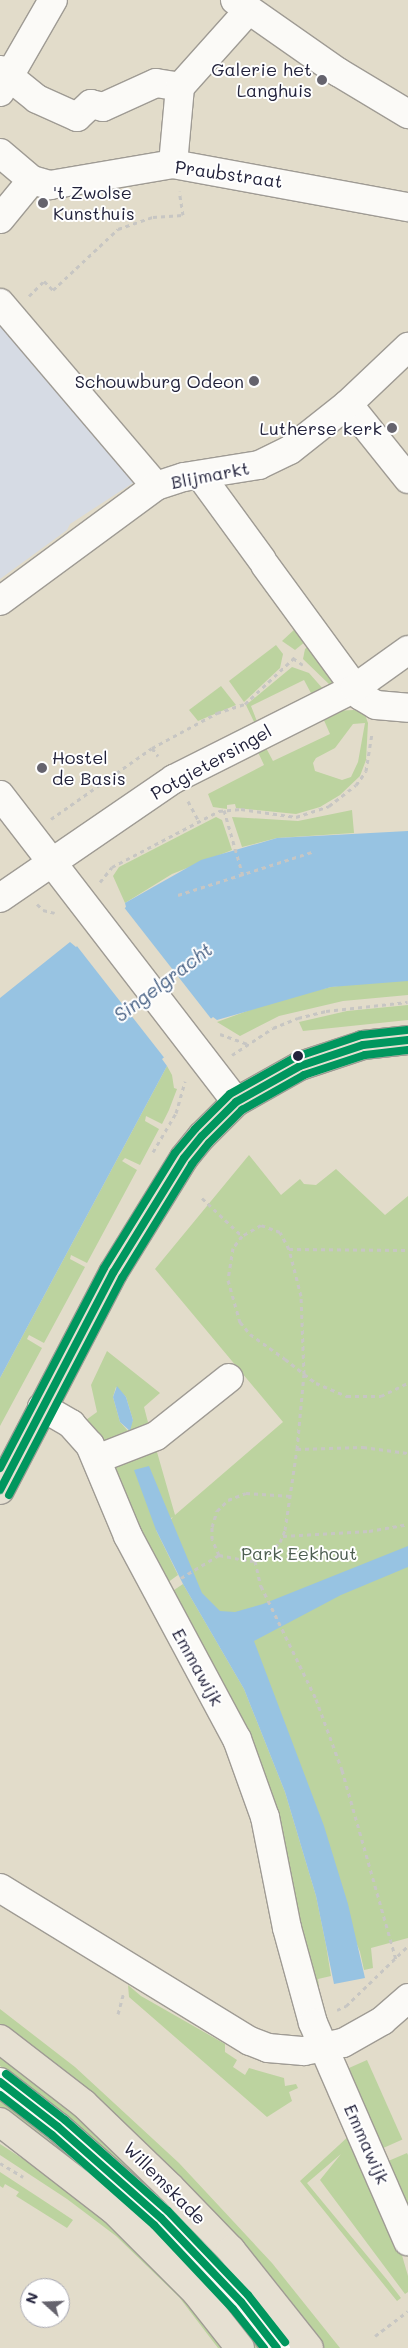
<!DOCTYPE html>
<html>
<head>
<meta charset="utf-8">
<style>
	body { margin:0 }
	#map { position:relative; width:408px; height:2348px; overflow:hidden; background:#e2dcca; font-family:Mali,sans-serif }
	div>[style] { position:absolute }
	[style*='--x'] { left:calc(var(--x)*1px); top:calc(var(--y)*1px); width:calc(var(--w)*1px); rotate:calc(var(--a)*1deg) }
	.built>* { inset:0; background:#d6dbe4 }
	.green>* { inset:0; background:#bcd39f; transform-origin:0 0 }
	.water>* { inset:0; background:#97c3e2 }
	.pier>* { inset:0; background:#e2dcca; transform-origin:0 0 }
	.path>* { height:3px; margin-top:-1.5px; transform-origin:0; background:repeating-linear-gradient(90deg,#c7c6c3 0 4px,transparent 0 8px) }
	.roads { filter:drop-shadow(1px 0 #9f9b94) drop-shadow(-1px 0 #9f9b94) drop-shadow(0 1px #9f9b94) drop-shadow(0 -1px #9f9b94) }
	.minor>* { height:28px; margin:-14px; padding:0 14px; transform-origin:14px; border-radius:14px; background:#fbfaf7 }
	.major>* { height:28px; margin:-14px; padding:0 14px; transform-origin:14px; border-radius:14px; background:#e6e0d2 }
	.bus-1>* { height:8px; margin:-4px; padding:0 4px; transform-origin:4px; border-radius:4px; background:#00965e }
	.bus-2>* { height:8px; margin:-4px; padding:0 4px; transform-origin:4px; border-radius:4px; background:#00965e }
	.bus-3>* { height:8px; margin:-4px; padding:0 4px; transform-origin:4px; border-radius:4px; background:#00965e }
	.dots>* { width:14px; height:14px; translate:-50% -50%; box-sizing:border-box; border:2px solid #fff; border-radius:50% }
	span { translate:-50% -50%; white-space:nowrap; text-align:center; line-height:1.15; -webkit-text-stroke:4px #fff; paint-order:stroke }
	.poi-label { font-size:18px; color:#22223b }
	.right { translate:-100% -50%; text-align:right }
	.left { translate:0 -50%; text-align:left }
	.street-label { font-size:18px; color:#22223b }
	.park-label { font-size:18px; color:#4d5e51 }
	.water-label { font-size:19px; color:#445e82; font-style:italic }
	.north { position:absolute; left:20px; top:2278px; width:50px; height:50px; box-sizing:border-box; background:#fff; border:1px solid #a7a7b1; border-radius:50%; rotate:290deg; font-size:14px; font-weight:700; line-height:20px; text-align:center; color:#22223b }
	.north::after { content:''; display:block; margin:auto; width:18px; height:22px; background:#65636d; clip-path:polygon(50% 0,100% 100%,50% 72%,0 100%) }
</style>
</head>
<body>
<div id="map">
	<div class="built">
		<div style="clip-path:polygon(0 313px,139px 479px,70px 524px,67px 530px,0 579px)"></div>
	</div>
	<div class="green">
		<div style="clip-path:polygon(296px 628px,311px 637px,295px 650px,282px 641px)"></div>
		<div style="clip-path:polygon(314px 642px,336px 683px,331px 686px,303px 659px,305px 649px)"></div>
		<div style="clip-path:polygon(276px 645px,283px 654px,280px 668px,244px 702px,229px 681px)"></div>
		<div style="clip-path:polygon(292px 667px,309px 673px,324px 690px,312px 695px,304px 680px,251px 706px,258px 724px,256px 726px,246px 705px)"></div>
		<div style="clip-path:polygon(221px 686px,236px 705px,198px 721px,189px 710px)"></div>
		<div style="clip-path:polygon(evenodd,354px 710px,364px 712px,368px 723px,366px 760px,360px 776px,340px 795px,320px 807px,296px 814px,236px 808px,235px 804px,227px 805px,227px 809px,213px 807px,208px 794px,264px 765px,257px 750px,265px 746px,273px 761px,330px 734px,323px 718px,333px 711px,354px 710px,365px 723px,358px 762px,351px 777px,342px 780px,315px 771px,313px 763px,316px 758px,335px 748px,353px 724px,365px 723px)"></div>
		<div style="clip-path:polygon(352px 810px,354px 833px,277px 838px,242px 847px,232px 817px,298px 821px)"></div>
		<div style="clip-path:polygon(216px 817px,222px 820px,232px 850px,172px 874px,125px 903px,113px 876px,119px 867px)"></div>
		<div style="clip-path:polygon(377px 981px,408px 981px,408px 995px,343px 1001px,279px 1016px,240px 1036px,217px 1022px,280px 999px,331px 987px)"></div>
		<div style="clip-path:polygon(408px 1005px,408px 1020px,303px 1031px,299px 1022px,347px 1011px)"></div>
		<div style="clip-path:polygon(167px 1066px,172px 1075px,174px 1088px,177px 1089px,169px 1110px,162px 1124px,146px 1116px,145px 1121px,159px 1129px,140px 1165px,125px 1158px,122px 1161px,137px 1170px,87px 1263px,71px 1255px,70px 1259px,85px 1267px,44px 1343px,29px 1335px,27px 1339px,42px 1348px,0 1426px,0 1378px)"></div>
		<div style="clip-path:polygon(249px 1155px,281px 1195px,300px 1179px,304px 1184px,316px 1185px,336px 1169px,385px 1215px,408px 1196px,408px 1938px,371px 1948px,373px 1968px,364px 1970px,360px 1952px,261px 1700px,163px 1528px,173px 1517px,169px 1519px,159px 1494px,156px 1530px,178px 1575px,160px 1588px,115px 1489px,114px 1464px,155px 1445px,175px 1515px,283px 1422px,155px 1269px)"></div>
		<div style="clip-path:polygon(evenodd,107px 1351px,160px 1393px,144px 1407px,150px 1430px,108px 1442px,99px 1440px,86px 1420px,97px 1412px,91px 1385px,107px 1351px,116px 1387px,126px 1397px,133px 1420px,128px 1431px,120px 1422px,113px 1397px,116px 1387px)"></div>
		<div style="clip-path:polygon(183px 1584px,244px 1689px,285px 1792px,316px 1896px,326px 1945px,331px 1976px,318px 1979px,319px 1986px,310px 1988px,291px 1894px,165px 1596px)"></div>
		<div style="clip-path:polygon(128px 1985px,141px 1996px,225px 2044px,225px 2052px,237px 2060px,233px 2067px,245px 2075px,249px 2068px,284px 2078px,285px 2086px,296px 2084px,298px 2088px,289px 2092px,292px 2101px,267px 2117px,129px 1997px)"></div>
		<div style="clip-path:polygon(0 2009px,75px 2067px,179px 2163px,272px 2263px,340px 2348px,316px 2348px,23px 2041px,0 2024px)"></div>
		<div style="clip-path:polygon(0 2052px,74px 2111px,184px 2214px,255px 2298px,141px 2182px,0 2066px)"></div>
		<div style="left:367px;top:2060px;width:87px;height:24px;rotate:66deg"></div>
		<div style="clip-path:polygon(0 2100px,108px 2188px,203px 2280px,260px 2348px,252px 2348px,0 2115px)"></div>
		<div style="clip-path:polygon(351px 2134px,397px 2238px,408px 2276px,408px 2292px,405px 2294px,320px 2180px,341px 2154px,307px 2183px,388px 2281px,401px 2298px,397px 2301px,300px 2181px)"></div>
		<div style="clip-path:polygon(0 2144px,71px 2190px,122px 2228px,230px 2348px,218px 2348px,179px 2297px,116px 2236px,67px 2199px,0 2155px)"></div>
		<div style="clip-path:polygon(407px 2153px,408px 2155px,408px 2218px,386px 2162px)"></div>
		<div style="clip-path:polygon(0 2172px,58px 2210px,73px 2220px,67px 2228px,16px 2196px,19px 2192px,5px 2184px,3px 2188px,0 2186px)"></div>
	</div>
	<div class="water">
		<div style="clip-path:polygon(408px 831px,408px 981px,331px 987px,217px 1020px,213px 1017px,162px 1059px,167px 1066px,0 1378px,0 998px,70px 942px,76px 947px,126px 907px,125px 903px,201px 860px,277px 838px)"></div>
		<div style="clip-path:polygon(117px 1386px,126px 1397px,133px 1420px,130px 1431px,120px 1422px,113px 1397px)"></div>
		<div style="clip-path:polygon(149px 1466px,202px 1593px,220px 1611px,235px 1612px,263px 1604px,408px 1546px,408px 1567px,341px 1595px,254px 1641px,324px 1826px,348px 1904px,365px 1978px,334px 1984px,316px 1896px,285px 1792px,244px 1689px,183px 1584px,156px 1530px,134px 1470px)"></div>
	</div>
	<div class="pier">
		<div style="left:123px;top:906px;width:145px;height:61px;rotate:52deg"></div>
	</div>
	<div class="path">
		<div style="--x:29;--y:296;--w:21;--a:-45"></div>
		<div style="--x:44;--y:281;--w:13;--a:45"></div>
		<div style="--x:53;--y:290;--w:89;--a:-43.2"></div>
		<div style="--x:118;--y:229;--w:37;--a:-19"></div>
		<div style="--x:153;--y:217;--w:30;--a:-4"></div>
		<div style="--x:183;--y:215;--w:24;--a:-99"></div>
		<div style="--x:293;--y:658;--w:12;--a:35"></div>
		<div style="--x:152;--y:748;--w:74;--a:-28.3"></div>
		<div style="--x:217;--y:713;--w:29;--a:-18"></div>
		<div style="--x:245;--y:704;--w:71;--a:-43.3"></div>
		<div style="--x:188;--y:801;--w:21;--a:62"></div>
		<div style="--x:224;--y:810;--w:69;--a:73.9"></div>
		<div style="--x:51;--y:819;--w:123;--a:-35.1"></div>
		<div style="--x:152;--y:748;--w:10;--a:53"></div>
		<div style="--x:100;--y:882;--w:19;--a:-51"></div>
		<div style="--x:112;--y:867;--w:121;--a:-27.6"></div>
		<div style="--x:219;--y:811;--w:22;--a:-5"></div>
		<div style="--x:241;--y:809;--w:56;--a:8.3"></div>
		<div style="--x:296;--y:817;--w:35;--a:-18"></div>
		<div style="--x:329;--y:806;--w:34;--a:-38"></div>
		<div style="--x:356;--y:785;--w:17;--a:-54"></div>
		<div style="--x:366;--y:771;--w:39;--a:-81"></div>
		<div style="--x:178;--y:895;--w:141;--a:-17.8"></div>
		<div style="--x:37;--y:904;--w:8;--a:45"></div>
		<div style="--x:43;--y:910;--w:12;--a:14"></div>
		<div style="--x:220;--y:1034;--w:29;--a:20"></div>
		<div style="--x:232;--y:1055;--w:49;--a:-33.4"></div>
		<div style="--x:273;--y:1028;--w:27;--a:-22"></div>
		<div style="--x:298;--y:1018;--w:29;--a:-14"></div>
		<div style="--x:326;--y:1011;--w:82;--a:-6.3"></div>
		<div style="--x:153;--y:1152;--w:45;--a:-59.5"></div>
		<div style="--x:176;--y:1113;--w:33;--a:-74"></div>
		<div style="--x:202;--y:1198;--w:55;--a:43.5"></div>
		<div style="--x:289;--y:1249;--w:119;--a:0.5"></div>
		<div style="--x:297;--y:1449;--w:66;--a:-1.7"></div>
		<div style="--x:363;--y:1447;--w:45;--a:7.6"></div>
		<div style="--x:283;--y:1536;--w:86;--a:-3.3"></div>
		<div style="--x:369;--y:1531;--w:40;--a:-10"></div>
		<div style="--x:219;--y:1555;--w:17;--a:-114"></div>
		<div style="--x:212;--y:1539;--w:12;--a:-90"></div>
		<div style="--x:212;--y:1527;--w:17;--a:-73"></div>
		<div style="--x:217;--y:1511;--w:16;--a:-45"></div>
		<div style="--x:228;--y:1500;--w:19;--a:-21"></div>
		<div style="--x:246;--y:1493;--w:45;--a:3.8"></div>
		<div style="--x:255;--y:1561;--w:26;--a:77"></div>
		<div style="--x:261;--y:1586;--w:126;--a:64"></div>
		<div style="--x:316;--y:1699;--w:76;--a:69.9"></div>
		<div style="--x:342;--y:1770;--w:197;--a:74.1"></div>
		<div style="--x:181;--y:1578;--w:44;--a:-31.2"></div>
		<div style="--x:219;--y:1555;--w:32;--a:11"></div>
		<div style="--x:250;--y:1561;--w:14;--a:-12"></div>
		<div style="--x:264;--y:1558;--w:23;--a:-45"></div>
		<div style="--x:280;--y:1542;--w:13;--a:-67"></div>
		<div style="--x:285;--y:1530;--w:82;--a:-81.6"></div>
		<div style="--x:297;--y:1449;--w:75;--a:-84.7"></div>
		<div style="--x:304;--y:1374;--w:78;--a:-92.2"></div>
		<div style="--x:301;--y:1296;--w:49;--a:-104.3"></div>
		<div style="--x:289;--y:1249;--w:19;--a:-118"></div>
		<div style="--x:280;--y:1232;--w:20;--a:-160"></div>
		<div style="--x:261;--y:1225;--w:22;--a:150"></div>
		<div style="--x:242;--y:1236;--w:15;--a:127"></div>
		<div style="--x:233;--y:1248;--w:32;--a:99"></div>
		<div style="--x:228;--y:1280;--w:44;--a:74.1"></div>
		<div style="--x:240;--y:1322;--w:16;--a:50"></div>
		<div style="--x:250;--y:1334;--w:43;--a:35.5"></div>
		<div style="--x:285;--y:1359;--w:24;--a:38"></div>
		<div style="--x:304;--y:1374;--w:15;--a:37"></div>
		<div style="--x:316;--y:1383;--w:34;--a:23"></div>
		<div style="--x:347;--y:1396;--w:34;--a:0"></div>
		<div style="--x:381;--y:1396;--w:30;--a:-26"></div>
		<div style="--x:337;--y:2010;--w:10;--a:-24"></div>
		<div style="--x:346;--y:2006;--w:86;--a:-44.1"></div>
		<div style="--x:118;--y:2014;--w:20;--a:-75"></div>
		<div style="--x:0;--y:2163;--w:27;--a:31"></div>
		<div style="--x:375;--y:2336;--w:41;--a:-37.1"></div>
	</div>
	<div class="roads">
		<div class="minor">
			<div style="--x:235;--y:0;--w:126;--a:35"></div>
			<div style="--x:338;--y:72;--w:82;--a:31"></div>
			<div style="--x:1;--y:70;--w:46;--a:38.9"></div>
			<div style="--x:37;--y:99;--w:44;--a:24.2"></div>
			<div style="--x:77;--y:117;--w:19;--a:-43"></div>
			<div style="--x:91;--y:104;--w:12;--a:14"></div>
			<div style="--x:103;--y:107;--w:58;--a:-24.4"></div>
			<div style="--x:156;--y:83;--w:24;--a:9"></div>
			<div style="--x:0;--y:92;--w:106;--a:-60.1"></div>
			<div style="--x:0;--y:153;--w:42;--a:40.2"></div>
			<div style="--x:32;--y:180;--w:19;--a:16"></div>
			<div style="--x:50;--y:185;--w:125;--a:-9.7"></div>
			<div style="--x:173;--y:164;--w:239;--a:10.4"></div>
			<div style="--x:173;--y:164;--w:77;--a:-84.8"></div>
			<div style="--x:180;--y:87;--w:102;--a:-48.2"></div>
			<div style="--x:0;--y:219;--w:50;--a:-50.6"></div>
			<div style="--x:0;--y:303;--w:240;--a:49.6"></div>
			<div style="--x:348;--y:404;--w:96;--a:51.3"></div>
			<div style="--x:200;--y:475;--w:105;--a:53.9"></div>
			<div style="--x:265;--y:565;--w:162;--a:53.8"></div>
			<div style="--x:361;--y:696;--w:17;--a:31"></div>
			<div style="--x:376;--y:705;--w:32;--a:5"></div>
			<div style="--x:0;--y:601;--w:194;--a:-36.4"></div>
			<div style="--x:156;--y:486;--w:29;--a:-18"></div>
			<div style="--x:184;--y:477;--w:76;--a:-9.1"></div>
			<div style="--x:259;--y:465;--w:34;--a:-26"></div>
			<div style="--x:290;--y:450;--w:74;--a:-38.4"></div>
			<div style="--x:348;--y:404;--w:83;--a:-43.5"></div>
			<div style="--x:0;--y:795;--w:387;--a:52.4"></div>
			<div style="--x:0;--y:898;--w:211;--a:-34.4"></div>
			<div style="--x:174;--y:779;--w:203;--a:-26.7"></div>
			<div style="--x:355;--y:688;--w:65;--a:-35.6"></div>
			<div style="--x:42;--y:1407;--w:34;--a:30"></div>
			<div style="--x:71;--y:1424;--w:28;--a:48"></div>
			<div style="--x:90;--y:1445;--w:99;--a:67.3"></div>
			<div style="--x:128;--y:1536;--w:230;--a:61.8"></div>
			<div style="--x:237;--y:1739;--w:83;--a:70.3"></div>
			<div style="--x:265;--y:1817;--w:113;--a:78.8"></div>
			<div style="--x:287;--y:1928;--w:98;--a:74.7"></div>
			<div style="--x:313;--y:2023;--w:238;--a:66.5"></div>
			<div style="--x:97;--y:1459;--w:63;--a:-21.3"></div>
			<div style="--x:156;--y:1436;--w:93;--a:-38.5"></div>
			<div style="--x:0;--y:1888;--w:293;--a:31.5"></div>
			<div style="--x:250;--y:2041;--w:19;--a:21"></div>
			<div style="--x:268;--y:2048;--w:36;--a:5"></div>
			<div style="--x:304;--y:2051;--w:40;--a:-12"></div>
			<div style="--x:343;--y:2043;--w:45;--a:-29.4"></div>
			<div style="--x:382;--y:2021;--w:35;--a:-41"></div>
			<div style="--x:0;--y:2082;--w:73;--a:37.8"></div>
			<div style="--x:58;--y:2127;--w:137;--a:41.5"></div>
			<div style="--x:161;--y:2218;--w:116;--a:46.4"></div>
			<div style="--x:241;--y:2302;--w:58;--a:52"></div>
		</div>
		<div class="major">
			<div style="--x:0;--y:1490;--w:245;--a:-62.5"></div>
			<div style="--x:113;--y:1273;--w:135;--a:-58.3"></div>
			<div style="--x:184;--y:1158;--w:28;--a:-51"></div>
			<div style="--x:202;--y:1136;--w:48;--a:-45"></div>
			<div style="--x:236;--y:1102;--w:73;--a:-29.4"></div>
			<div style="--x:300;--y:1066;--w:66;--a:-18.4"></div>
			<div style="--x:363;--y:1045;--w:45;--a:-6.3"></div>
			<div style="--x:0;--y:2039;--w:106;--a:37.7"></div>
			<div style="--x:84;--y:2104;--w:120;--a:44"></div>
			<div style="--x:170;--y:2187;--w:88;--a:45.9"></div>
			<div style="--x:231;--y:2250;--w:125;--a:51.5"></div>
			<div style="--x:0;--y:2122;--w:144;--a:37.7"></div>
			<div style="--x:114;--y:2210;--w:116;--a:45"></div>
			<div style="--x:196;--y:2292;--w:71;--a:51.8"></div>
		</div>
	</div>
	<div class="bus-1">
		<div style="--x:0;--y:1490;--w:245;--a:-62.5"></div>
		<div style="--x:113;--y:1273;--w:135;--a:-58.3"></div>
		<div style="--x:184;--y:1158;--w:28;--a:-51"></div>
		<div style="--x:202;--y:1136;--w:48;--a:-45"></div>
		<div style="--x:236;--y:1102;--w:73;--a:-29.4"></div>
		<div style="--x:300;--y:1066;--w:66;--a:-18.4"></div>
		<div style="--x:363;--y:1045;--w:45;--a:-6.3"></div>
		<div style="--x:0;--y:2082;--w:73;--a:37.8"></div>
		<div style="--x:58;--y:2127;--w:137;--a:41.5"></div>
		<div style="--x:161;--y:2218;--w:116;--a:46.4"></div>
		<div style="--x:241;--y:2302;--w:58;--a:52"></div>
	</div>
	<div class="bus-2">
		<div style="--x:9;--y:1495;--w:245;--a:-62.5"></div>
		<div style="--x:122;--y:1278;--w:134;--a:-58.4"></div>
		<div style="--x:192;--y:1164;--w:27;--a:-51"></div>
		<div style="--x:209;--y:1143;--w:47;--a:-45"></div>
		<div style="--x:242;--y:1110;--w:71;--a:-29.4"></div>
		<div style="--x:304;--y:1075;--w:64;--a:-18.2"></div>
		<div style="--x:365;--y:1055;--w:43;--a:-6.6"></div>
		<div style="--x:0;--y:2095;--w:66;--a:37.6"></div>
		<div style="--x:52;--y:2135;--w:136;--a:41.4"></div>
		<div style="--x:154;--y:2225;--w:115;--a:46.8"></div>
		<div style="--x:233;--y:2309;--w:50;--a:51.5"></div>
	</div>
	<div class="bus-3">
		<div style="--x:0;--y:1468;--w:225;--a:-62.5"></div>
		<div style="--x:104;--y:1268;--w:135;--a:-58.3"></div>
		<div style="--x:175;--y:1153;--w:31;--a:-50"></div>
		<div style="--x:195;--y:1129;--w:49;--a:-45"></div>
		<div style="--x:230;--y:1094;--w:76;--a:-29.3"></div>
		<div style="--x:296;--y:1057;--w:69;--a:-18.7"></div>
		<div style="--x:361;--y:1035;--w:46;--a:-6.2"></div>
		<div style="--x:6;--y:2074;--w:75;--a:37.9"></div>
		<div style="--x:65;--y:2120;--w:137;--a:41.5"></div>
		<div style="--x:168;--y:2211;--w:116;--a:46.4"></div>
		<div style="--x:248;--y:2295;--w:60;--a:51.8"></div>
	</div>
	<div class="dots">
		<div style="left:322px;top:80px;background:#65636d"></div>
		<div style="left:43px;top:203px;background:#65636d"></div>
		<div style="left:254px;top:381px;background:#65636d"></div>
		<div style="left:392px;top:428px;background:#65636d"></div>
		<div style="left:42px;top:768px;background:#65636d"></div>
		<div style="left:298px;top:1056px;background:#22223b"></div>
	</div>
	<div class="poi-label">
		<span class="right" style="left:312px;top:80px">Galerie het<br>Langhuis</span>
		<span class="left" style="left:53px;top:203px">'t Zwolse<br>Kunsthuis</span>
		<span class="right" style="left:244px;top:381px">Schouwburg Odeon</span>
		<span class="right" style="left:382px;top:428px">Lutherse kerk</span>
		<span class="left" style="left:52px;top:768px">Hostel<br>de Basis</span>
	</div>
	<div class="street-label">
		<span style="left:229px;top:174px;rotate:8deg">Praubstraat</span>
		<span style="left:210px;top:475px;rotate:-11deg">Blijmarkt</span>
		<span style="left:211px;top:762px;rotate:-29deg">Potgietersingel</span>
		<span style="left:198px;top:1667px;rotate:61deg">Emmawijk</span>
		<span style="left:367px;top:2144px;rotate:66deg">Emmawijk</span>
		<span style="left:165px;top:2183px;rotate:45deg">Willemskade</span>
	</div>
	<div class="park-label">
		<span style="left:299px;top:1553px">Park Eekhout</span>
	</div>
	<div class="water-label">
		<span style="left:163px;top:982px;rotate:-37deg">Singelgracht</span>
	</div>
	<div class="north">N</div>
</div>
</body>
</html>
